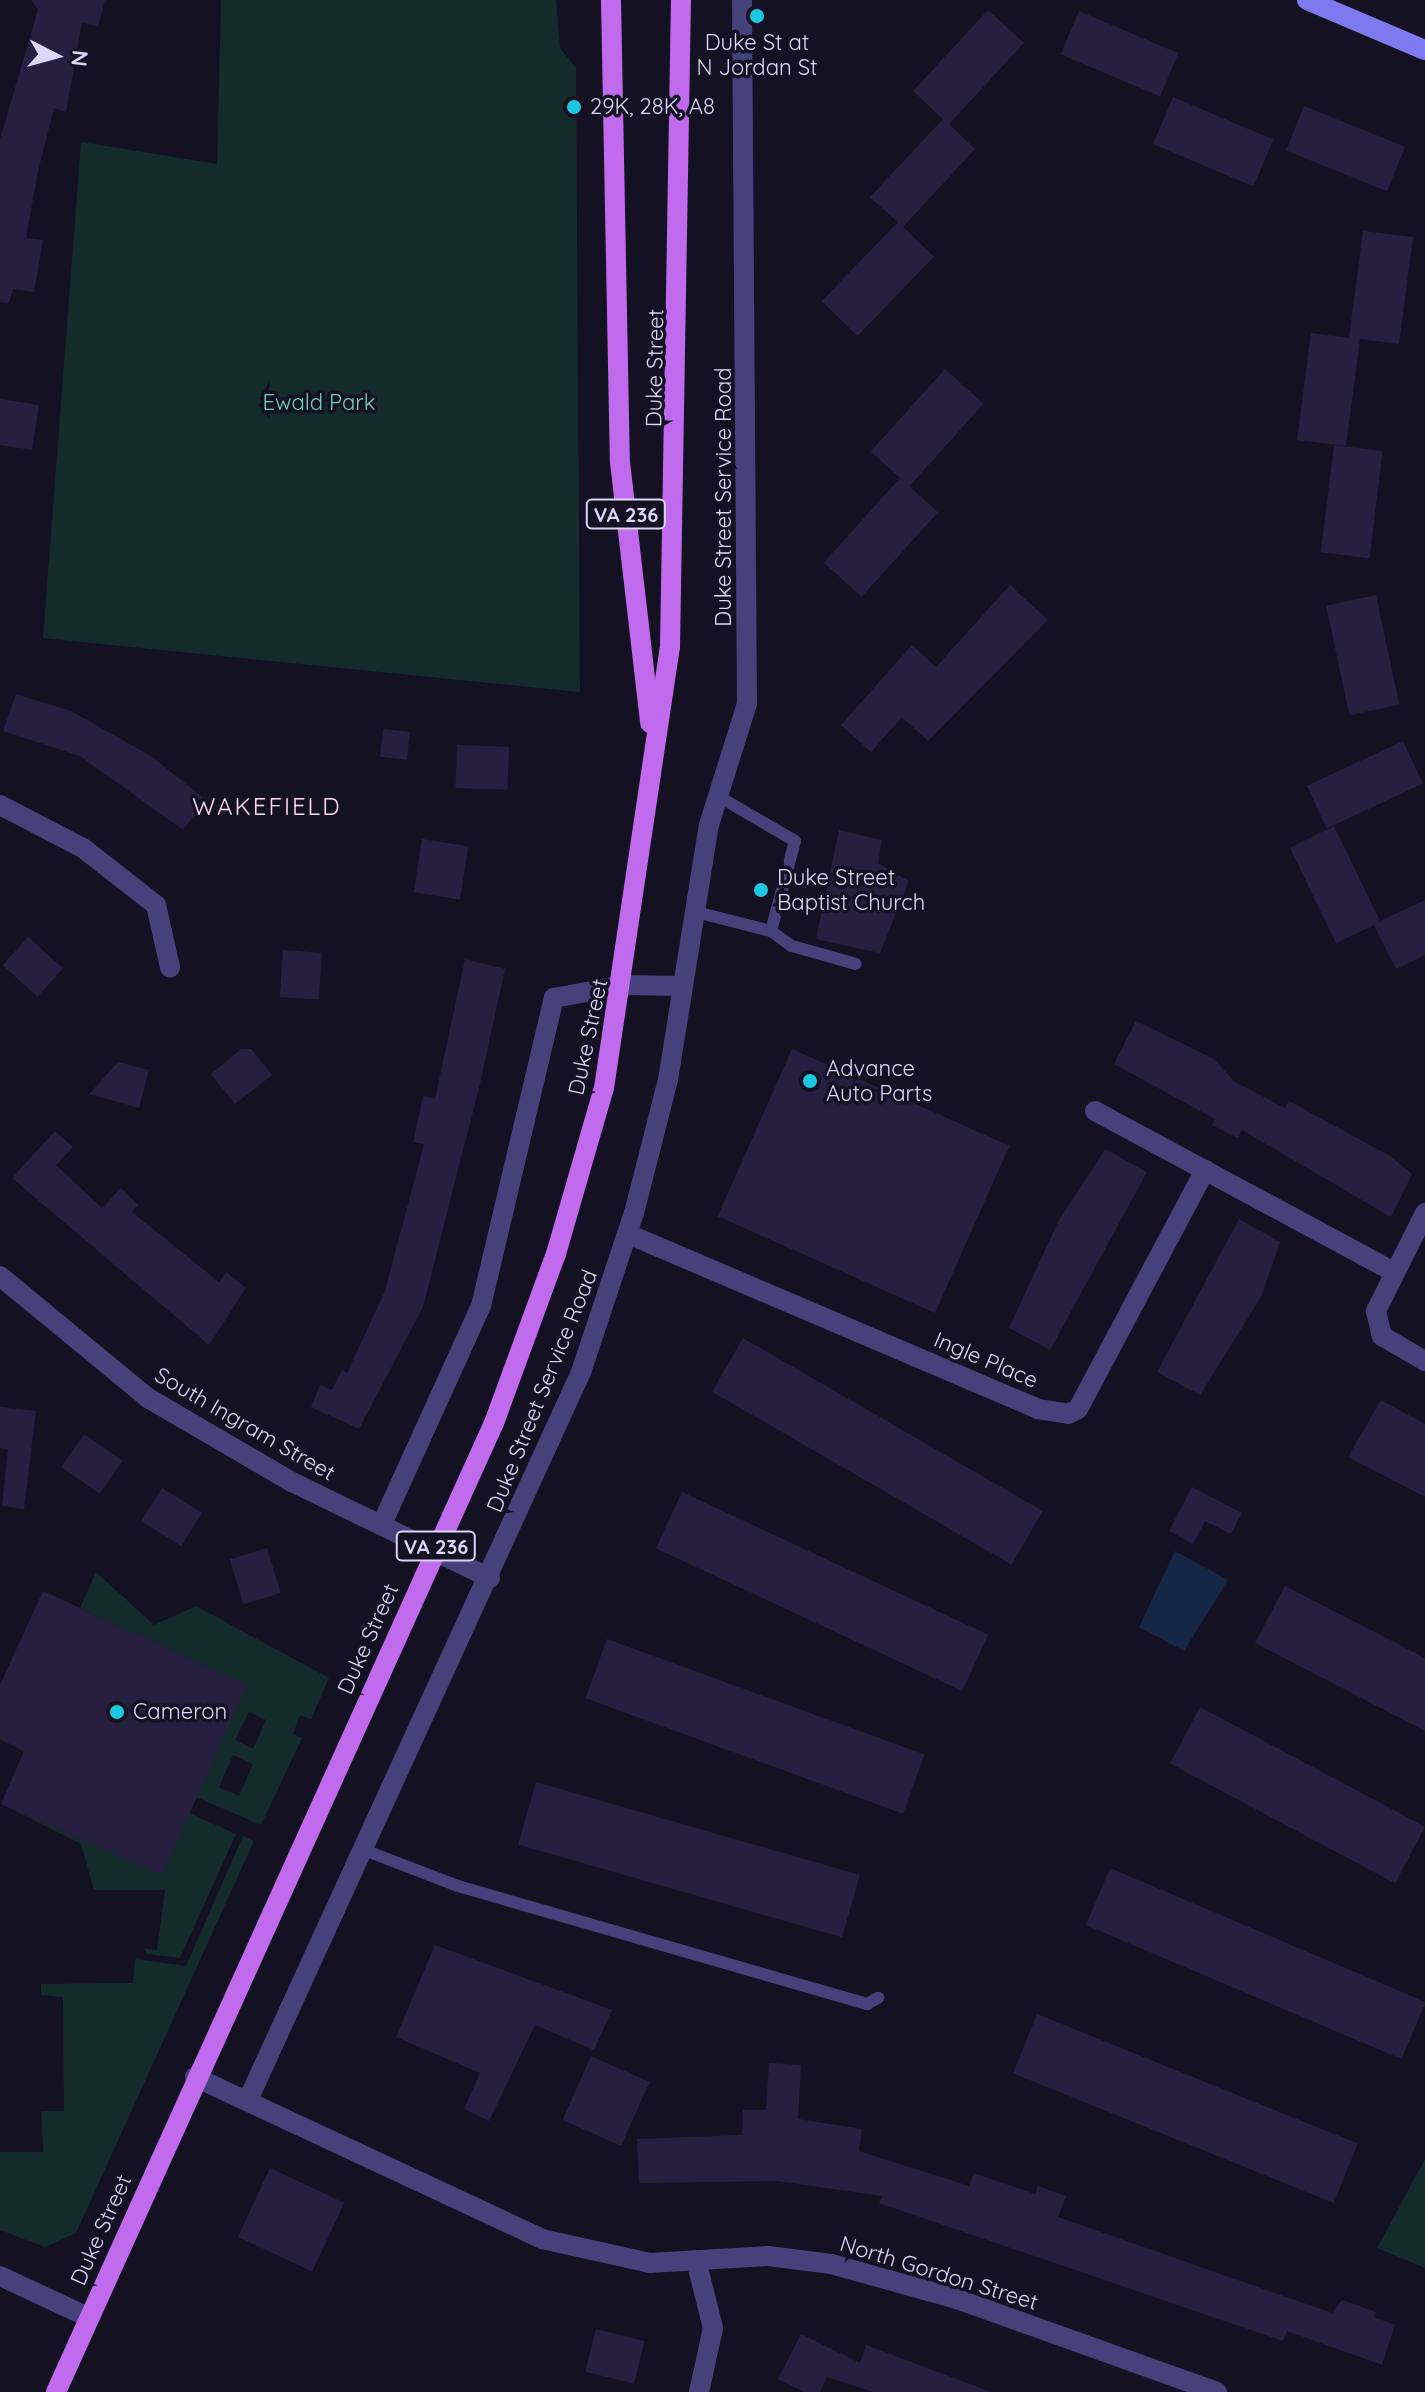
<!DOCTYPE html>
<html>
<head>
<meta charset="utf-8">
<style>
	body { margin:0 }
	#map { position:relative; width:1425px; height:2392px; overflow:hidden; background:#141122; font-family:Quicksand,sans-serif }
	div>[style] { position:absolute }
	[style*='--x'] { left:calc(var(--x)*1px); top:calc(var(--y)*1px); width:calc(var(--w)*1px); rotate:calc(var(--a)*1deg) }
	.green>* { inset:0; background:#142b2b }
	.water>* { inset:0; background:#162746 }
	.building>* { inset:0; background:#271f40; transform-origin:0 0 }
	.lane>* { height:12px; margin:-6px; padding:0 6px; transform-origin:6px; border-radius:6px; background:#45417b }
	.street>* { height:20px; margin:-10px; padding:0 10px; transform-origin:10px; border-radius:10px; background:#45417b }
	.secondary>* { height:20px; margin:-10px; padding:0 10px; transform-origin:10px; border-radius:10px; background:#7f79ef }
	.primary>* { height:20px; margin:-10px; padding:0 10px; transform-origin:10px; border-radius:10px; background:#c06aed }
	.dots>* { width:22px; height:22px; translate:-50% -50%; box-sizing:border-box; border:4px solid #141122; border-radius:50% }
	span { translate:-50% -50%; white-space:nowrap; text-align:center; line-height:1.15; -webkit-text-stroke:7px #141122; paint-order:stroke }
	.shield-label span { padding:2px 6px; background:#141122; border:2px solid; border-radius:6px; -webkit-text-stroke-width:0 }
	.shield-label { font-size:20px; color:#dbd6fa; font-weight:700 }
	.poi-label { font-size:22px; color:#dbd6fa }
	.left { translate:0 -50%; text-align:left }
	.street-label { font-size:22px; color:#dbd6fa }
	.park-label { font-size:22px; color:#6bd1bb }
	.neighbourhood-label { font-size:24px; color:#fad8ed; letter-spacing:2px }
	.north { position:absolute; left:16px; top:16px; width:80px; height:80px; -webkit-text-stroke:6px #141122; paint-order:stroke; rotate:96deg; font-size:22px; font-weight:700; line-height:32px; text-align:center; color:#dbd6fa }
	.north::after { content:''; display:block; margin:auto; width:28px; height:36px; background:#dbd6fa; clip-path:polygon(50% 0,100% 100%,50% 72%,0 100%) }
</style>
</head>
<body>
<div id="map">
	<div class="green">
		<div style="clip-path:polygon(221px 0,556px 0,560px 48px,576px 68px,580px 692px,43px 638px,81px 142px,217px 164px)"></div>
		<div style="clip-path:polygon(evenodd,96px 1572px,154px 1625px,196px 1606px,329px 1678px,311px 1719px,300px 1715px,293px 1734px,302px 1738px,261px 1825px,196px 1797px,246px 1685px,80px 1608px,96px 1572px,249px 1712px,266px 1720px,253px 1749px,235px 1740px,249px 1712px,96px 1572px,233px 1755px,253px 1764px,239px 1796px,219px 1787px,233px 1755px)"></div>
		<div style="clip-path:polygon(4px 1805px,189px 1813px,236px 1834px,180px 1958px,147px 1954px,144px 1948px,157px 1950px,165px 1890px,94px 1890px,81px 1844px)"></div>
		<div style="clip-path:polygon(243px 1836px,254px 1841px,76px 2233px,45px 2247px,0 2230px,0 2152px,43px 2152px,41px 2111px,64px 2111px,63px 1997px,41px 1995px,41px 1984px,133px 1983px,135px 1959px,186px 1966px)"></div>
		<div style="clip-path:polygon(1425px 2159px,1425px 2268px,1377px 2248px)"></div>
	</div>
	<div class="water">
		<div style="clip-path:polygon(1175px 1551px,1228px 1580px,1184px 1651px,1139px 1627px)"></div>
	</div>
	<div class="building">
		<div style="clip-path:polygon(31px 0,105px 0,98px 27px,82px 22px,66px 112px,54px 108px,38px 171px,26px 238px,43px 240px,34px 292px,13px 289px,9px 303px,0 302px,0 139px,38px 10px)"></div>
		<div style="clip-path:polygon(988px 10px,1024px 43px,949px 124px,975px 149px,903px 227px,870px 197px,943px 119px,913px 91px)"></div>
		<div style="left:1079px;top:11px;width:108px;height:47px;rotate:23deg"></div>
		<div style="left:1173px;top:97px;width:109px;height:51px;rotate:23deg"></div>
		<div style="left:1304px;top:106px;width:109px;height:48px;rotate:22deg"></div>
		<div style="left:898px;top:222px;width:50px;height:110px;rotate:44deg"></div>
		<div style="clip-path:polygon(1363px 231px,1413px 237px,1399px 344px,1360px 339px,1346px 446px,1297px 440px,1311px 333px,1349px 338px)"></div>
		<div style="left:945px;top:369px;width:52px;height:111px;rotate:42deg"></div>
		<div style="clip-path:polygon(0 399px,39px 405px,32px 450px,0 445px)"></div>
		<div style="left:1334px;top:445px;width:49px;height:108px;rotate:7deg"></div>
		<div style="left:900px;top:478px;width:51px;height:114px;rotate:42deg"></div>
		<div style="clip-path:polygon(1010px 585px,1048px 620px,928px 741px,902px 717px,871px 752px,841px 725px,912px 645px,936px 667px)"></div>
		<div style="left:1376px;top:595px;width:112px;height:51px;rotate:78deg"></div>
		<div style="clip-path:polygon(16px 694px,71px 711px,151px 756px,206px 800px,183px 830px,80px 756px,3px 731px)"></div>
		<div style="left:383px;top:729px;width:27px;height:28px;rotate:6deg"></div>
		<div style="left:1403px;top:741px;width:47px;height:106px;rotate:65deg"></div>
		<div style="left:457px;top:745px;width:52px;height:43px;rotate:2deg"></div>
		<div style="clip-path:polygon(1334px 826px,1380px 921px,1425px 900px,1425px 955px,1396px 969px,1374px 925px,1336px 943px,1290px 848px)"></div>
		<div style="clip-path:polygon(839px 830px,882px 840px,878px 863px,909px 881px,880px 953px,816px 939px)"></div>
		<div style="left:422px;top:839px;width:47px;height:54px;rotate:9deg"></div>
		<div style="left:28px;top:937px;width:47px;height:38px;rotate:42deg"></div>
		<div style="left:283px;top:950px;width:39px;height:47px;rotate:4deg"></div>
		<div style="clip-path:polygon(465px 959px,505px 969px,480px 1084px,423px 1307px,359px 1429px,311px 1407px,320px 1385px,332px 1390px,342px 1370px,347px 1373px,385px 1291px,424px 1144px,413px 1142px,423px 1096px,435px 1099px)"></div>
		<div style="clip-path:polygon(1136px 1021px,1214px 1059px,1235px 1082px,1285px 1108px,1289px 1101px,1390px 1156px,1412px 1174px,1391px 1217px,1242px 1130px,1238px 1138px,1212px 1125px,1215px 1119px,1114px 1064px)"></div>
		<div style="clip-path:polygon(241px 1049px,251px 1049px,272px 1075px,235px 1104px,211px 1074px)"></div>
		<div style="left:792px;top:1049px;width:238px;height:183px;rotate:24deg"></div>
		<div style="clip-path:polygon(118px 1062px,149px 1070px,139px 1108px,89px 1094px)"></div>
		<div style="clip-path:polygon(55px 1131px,73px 1147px,56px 1165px,102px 1208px,121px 1188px,138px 1205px,132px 1212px,219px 1282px,226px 1272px,246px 1288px,209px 1345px,12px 1178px)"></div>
		<div style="clip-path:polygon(1105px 1149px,1147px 1172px,1050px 1350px,1009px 1328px,1058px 1222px)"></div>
		<div style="clip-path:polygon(1239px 1219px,1280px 1242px,1261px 1297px,1200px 1395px,1157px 1372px)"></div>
		<div style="left:743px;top:1338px;width:346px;height:62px;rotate:30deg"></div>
		<div style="clip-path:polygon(1381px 1400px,1425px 1424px,1425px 1497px,1348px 1457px)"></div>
		<div style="clip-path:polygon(0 1407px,36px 1411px,24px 1509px,2px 1506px,8px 1449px,0 1448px)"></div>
		<div style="left:84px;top:1434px;width:47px;height:40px;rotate:35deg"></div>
		<div style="clip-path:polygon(1192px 1487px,1242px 1513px,1231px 1534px,1205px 1521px,1193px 1544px,1169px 1531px)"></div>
		<div style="left:162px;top:1488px;width:47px;height:39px;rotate:32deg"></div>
		<div style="left:682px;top:1492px;width:338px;height:62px;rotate:25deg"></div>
		<div style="left:267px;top:1548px;width:47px;height:39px;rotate:73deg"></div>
		<div style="clip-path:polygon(1285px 1586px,1425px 1658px,1425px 1731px,1255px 1643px)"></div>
		<div style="clip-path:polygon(43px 1591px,247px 1685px,162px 1875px,1px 1804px,24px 1751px,0 1739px,0 1685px)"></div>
		<div style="left:607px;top:1639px;width:338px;height:63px;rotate:20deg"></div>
		<div style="left:1200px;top:1707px;width:255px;height:64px;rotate:28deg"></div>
		<div style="left:536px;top:1782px;width:337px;height:65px;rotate:16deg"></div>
		<div style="left:1110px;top:1868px;width:343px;height:62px;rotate:23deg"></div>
		<div style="clip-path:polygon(435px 1945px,612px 2010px,594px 2050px,535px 2025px,489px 2121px,464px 2109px,480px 2073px,396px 2037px)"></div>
		<div style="left:1037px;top:2014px;width:346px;height:64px;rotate:22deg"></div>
		<div style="left:591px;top:2056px;width:64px;height:70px;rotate:24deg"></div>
		<div style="clip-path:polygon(769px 2063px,801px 2065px,798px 2119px,862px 2129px,859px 2151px,969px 2186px,974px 2173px,1035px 2194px,1038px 2186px,1066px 2196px,1058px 2217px,1332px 2313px,1342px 2300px,1376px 2312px,1374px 2317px,1395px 2325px,1382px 2365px,1287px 2331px,1283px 2341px,879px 2203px,882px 2196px,777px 2181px,639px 2183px,637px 2139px,742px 2135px,743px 2110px,766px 2110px)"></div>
		<div style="left:270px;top:2168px;width:82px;height:76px;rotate:25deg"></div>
		<div style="left:596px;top:2329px;width:50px;height:44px;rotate:14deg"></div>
		<div style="clip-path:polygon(801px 2334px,860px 2363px,866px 2345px,991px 2392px,873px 2392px,827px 2377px,820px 2392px,804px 2392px,778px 2379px)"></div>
	</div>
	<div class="lane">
		<div style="--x:692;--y:911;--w:81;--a:14.2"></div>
		<div style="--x:771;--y:931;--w:93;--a:-75.1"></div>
		<div style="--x:795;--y:841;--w:89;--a:-149.7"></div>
		<div style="--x:771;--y:931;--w:26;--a:36"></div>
		<div style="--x:792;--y:946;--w:66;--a:15.7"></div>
		<div style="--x:364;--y:1850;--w:101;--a:21"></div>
		<div style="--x:458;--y:1886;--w:426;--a:16.1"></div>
		<div style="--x:867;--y:2004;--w:13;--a:-29"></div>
	</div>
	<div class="street">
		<div style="--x:0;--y:805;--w:93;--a:27.4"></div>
		<div style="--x:83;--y:848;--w:93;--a:38"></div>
		<div style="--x:156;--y:905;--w:64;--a:77.3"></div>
		<div style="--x:1095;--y:1111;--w:337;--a:28.3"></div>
		<div style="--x:1425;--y:1213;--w:110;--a:116.6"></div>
		<div style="--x:1376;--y:1311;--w:26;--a:77"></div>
		<div style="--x:1382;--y:1336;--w:50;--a:30.2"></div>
		<div style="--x:628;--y:1234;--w:446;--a:23.1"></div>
		<div style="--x:1038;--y:1409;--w:30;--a:9"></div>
		<div style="--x:1068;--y:1414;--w:11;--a:-27"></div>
		<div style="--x:1078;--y:1409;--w:271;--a:-62"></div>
		<div style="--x:0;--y:1276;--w:192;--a:39.5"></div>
		<div style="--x:148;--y:1398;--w:167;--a:30.3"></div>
		<div style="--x:292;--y:1482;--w:220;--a:25.9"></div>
		<div style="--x:382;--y:1524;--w:239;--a:-65.6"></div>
		<div style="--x:481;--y:1306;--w:317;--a:-76.7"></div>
		<div style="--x:554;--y:998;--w:71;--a:-10.5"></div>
		<div style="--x:624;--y:985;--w:58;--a:1"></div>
		<div style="--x:195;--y:2077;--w:383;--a:25"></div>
		<div style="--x:542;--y:2239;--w:111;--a:12.5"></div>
		<div style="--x:650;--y:2263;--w:118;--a:-3.4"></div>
		<div style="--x:768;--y:2256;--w:64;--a:7.2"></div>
		<div style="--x:831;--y:2264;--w:131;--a:15.5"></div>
		<div style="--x:957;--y:2299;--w:276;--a:19.7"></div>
		<div style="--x:248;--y:2100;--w:801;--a:-65.42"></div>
		<div style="--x:581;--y:1372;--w:168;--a:-71.6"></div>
		<div style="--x:634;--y:1213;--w:137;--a:-75.7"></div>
		<div style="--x:668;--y:1080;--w:258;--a:-80.9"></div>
		<div style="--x:709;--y:825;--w:127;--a:-72.6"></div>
		<div style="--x:747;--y:704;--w:704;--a:-90.41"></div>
		<div style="--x:696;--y:2260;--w:70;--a:76"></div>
		<div style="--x:713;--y:2328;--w:66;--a:102.3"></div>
		<div style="--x:0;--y:2276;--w:97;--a:25"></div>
	</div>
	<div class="secondary">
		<div style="--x:1307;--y:0;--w:128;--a:23"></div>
	</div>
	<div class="primary">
		<div style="--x:611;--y:0;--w:462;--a:88.9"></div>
		<div style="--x:620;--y:462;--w:263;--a:83.4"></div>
		<div style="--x:56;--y:2392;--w:1063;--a:-65.68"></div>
		<div style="--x:494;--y:1423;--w:180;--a:-69.9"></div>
		<div style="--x:556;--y:1254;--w:173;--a:-73.9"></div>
		<div style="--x:604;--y:1088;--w:446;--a:-81.5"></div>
		<div style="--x:670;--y:647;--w:647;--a:-89.03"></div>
	</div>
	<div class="dots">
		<div style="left:757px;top:16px;background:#1bc7e1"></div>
		<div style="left:574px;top:107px;background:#1bc7e1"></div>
		<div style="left:761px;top:890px;background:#1bc7e1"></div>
		<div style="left:810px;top:1081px;background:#1bc7e1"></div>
		<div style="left:117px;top:1712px;background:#1bc7e1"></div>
	</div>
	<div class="shield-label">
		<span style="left:626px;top:514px">VA 236</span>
		<span style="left:436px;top:1546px">VA 236</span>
	</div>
	<div class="poi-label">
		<span style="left:757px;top:55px">Duke St at<br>N Jordan St</span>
		<span class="left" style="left:590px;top:107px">29K, 28K, A8</span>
		<span class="left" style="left:777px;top:890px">Duke Street<br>Baptist Church</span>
		<span class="left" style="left:826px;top:1081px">Advance<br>Auto Parts</span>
		<span class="left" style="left:133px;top:1712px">Cameron</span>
	</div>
	<div class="street-label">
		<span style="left:655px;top:368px;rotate:-89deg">Duke Street</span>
		<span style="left:724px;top:497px;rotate:-90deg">Duke Street Service Road</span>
		<span style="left:588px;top:1037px;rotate:-78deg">Duke Street</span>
		<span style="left:986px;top:1360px;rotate:23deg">Ingle Place</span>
		<span style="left:542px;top:1391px;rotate:-68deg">Duke Street Service Road</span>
		<span style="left:245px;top:1424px;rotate:30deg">South Ingram Street</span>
		<span style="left:368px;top:1639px;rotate:-66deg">Duke Street</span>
		<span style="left:101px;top:2230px;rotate:-66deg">Duke Street</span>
		<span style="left:939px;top:2273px;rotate:17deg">North Gordon Street</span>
	</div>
	<div class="park-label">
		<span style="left:319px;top:403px">Ewald Park</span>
	</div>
	<div class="neighbourhood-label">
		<span style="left:267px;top:807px">WAKEFIELD</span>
	</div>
	<div class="north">N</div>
</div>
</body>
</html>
